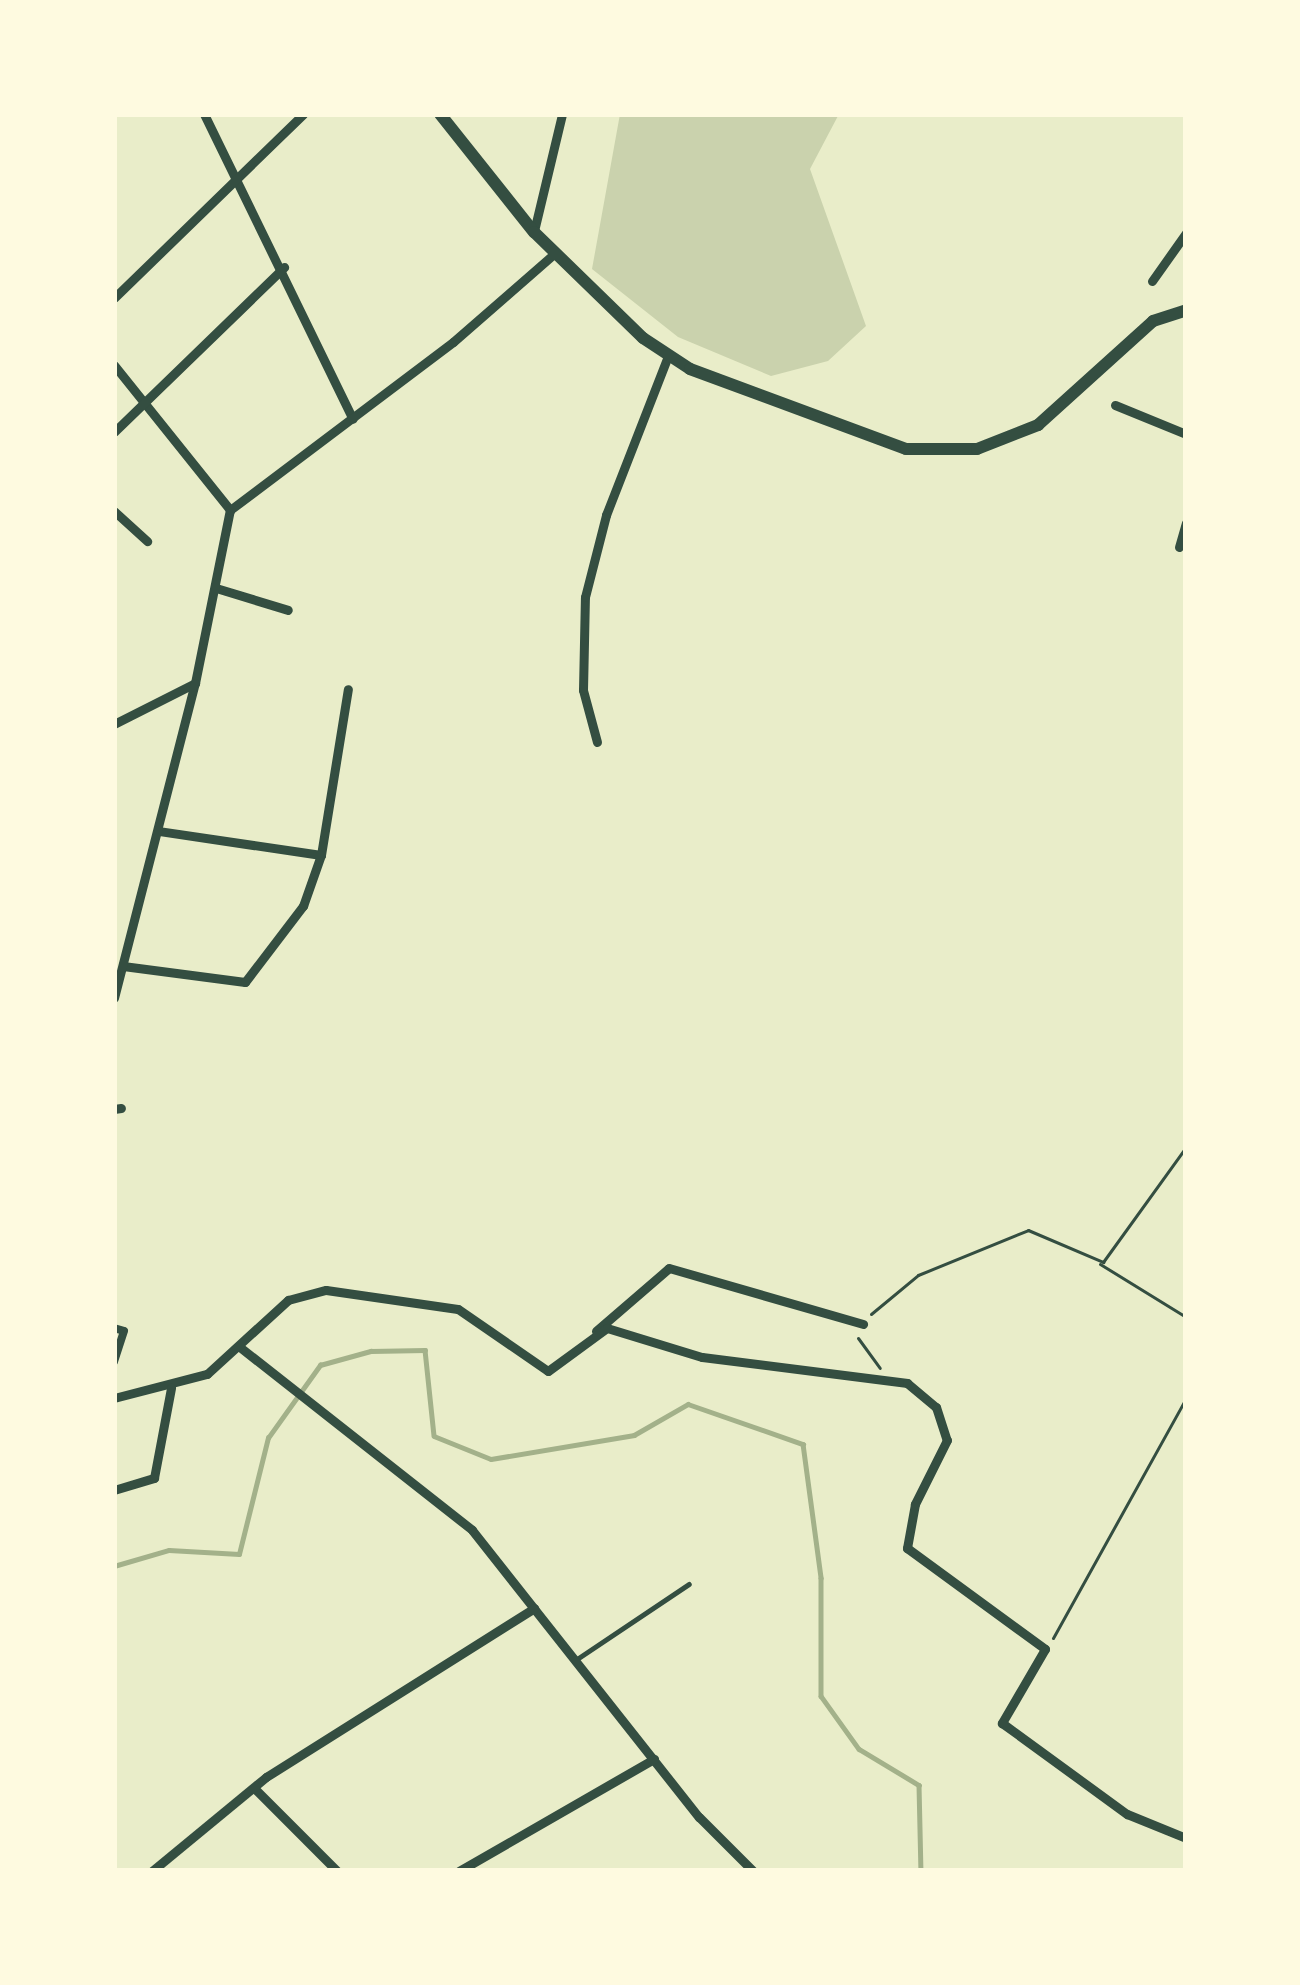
<!DOCTYPE html>
<html>
<head>
<meta charset="utf-8">
<style>
	body { margin:0 }
	#map { position:relative; width:1300px; height:1985px; overflow:hidden; background:#e9edc9; font-family:Barlow,sans-serif }
	div>[style] { position:absolute }
	[style*='--x'] { left:calc(var(--x)*1px); top:calc(var(--y)*1px); width:calc(var(--w)*1px); rotate:calc(var(--a)*1deg) }
	.green>* { inset:0; background:#cad2ad }
	.stream>* { height:4.5px; margin:-2.25px; padding:0 2.25px; transform-origin:2.25px; border-radius:2.25px; background:#a3b18a }
	.path>* { height:3px; margin:-1.5px; padding:0 1.5px; transform-origin:1.5px; border-radius:1.5px; background:#344e41 }
	.service>* { height:4.5px; margin:-2.25px; padding:0 2.25px; transform-origin:2.25px; border-radius:2.25px; background:#344e41 }
	.pedestrian>* { height:8px; margin:-4px; padding:0 4px; transform-origin:4px; border-radius:4px; background:#344e41 }
	.minor>* { height:9px; margin:-4.5px; padding:0 4.5px; transform-origin:4.5px; border-radius:4.5px; background:#344e41 }
	.tertiary>* { height:12px; margin:-6px; padding:0 6px; transform-origin:6px; border-radius:6px; background:#344e41 }
	span { translate:-50% -50%; white-space:nowrap; text-align:center; line-height:1.15; -webkit-text-stroke:9px #fefae0; paint-order:stroke }
	.frame { position:absolute; inset:0; border:117px solid #fefae0; pointer-events:none }
</style>
</head>
<body>
<div id="map">
	<div class="green">
		<div style="clip-path:polygon(620px 114px,839px 114px,810px 169px,866px 326px,828px 361px,771px 376px,678px 337px,592px 269px)"></div>
	</div>
	<div class="stream">
		<div style="--x:114;--y:1566;--w:57;--a:-16.2"></div>
		<div style="--x:169;--y:1550;--w:70;--a:3.3"></div>
		<div style="--x:239;--y:1554;--w:120;--a:-76"></div>
		<div style="--x:268;--y:1438;--w:90;--a:-54.5"></div>
		<div style="--x:320;--y:1365;--w:53;--a:-15.4"></div>
		<div style="--x:371;--y:1351;--w:54;--a:-1.1"></div>
		<div style="--x:425;--y:1350;--w:86;--a:84"></div>
		<div style="--x:434;--y:1436;--w:61;--a:22"></div>
		<div style="--x:491;--y:1459;--w:145;--a:-9.5"></div>
		<div style="--x:634;--y:1435;--w:62;--a:-29.9"></div>
		<div style="--x:688;--y:1404;--w:122;--a:19.2"></div>
		<div style="--x:803;--y:1444;--w:135;--a:82.3"></div>
		<div style="--x:821;--y:1578;--w:118;--a:90"></div>
		<div style="--x:821;--y:1696;--w:65;--a:54.4"></div>
		<div style="--x:859;--y:1749;--w:70;--a:31"></div>
		<div style="--x:919;--y:1785;--w:86;--a:88.7"></div>
	</div>
	<div class="path">
		<div style="--x:1100;--y:1264;--w:101;--a:31.6"></div>
		<div style="--x:871;--y:1314;--w:61;--a:-39.7"></div>
		<div style="--x:918;--y:1275;--w:119;--a:-22.2"></div>
		<div style="--x:1028;--y:1230;--w:82;--a:23.1"></div>
		<div style="--x:1103;--y:1262;--w:142;--a:-54.2"></div>
		<div style="--x:858;--y:1338;--w:37;--a:54"></div>
		<div style="--x:1053;--y:1638;--w:274;--a:-61"></div>
	</div>
	<div class="service">
		<div style="--x:574;--y:1661;--w:138;--a:-33.8"></div>
	</div>
	<div class="pedestrian">
		<div style="--x:114;--y:1328;--w:10;--a:17"></div>
		<div style="--x:124;--y:1331;--w:33;--a:108"></div>
	</div>
	<div class="minor">
		<div style="--x:204;--y:114;--w:339;--a:64"></div>
		<div style="--x:534;--y:231;--w:120;--a:-76.5"></div>
		<div style="--x:1152;--y:281;--w:59;--a:-54.7"></div>
		<div style="--x:114;--y:298;--w:264;--a:-44.2"></div>
		<div style="--x:114;--y:365;--w:186;--a:51.3"></div>
		<div style="--x:1115;--y:405;--w:77;--a:22.2"></div>
		<div style="--x:114;--y:432;--w:237;--a:-44.1"></div>
		<div style="--x:114;--y:511;--w:45;--a:42.3"></div>
		<div style="--x:1179;--y:547;--w:25;--a:-74"></div>
		<div style="--x:216;--y:588;--w:75;--a:17"></div>
		<div style="--x:114;--y:724;--w:91;--a:-26.8"></div>
		<div style="--x:195;--y:683;--w:177;--a:-78.6"></div>
		<div style="--x:230;--y:510;--w:279;--a:-37"></div>
		<div style="--x:453;--y:342;--w:134;--a:-41.1"></div>
		<div style="--x:597;--y:742;--w:54;--a:-105.1"></div>
		<div style="--x:583;--y:690;--w:93;--a:-88.8"></div>
		<div style="--x:585;--y:597;--w:85;--a:-75.6"></div>
		<div style="--x:606;--y:515;--w:171;--a:-68.7"></div>
		<div style="--x:321;--y:855;--w:168;--a:-80.8"></div>
		<div style="--x:123;--y:966;--w:123;--a:7.5"></div>
		<div style="--x:245;--y:982;--w:96;--a:-52.7"></div>
		<div style="--x:303;--y:906;--w:54;--a:-70.6"></div>
		<div style="--x:321;--y:855;--w:165;--a:-171.6"></div>
		<div style="--x:114;--y:998;--w:325;--a:-75.6"></div>
		<div style="--x:114;--y:1109;--w:7;--a:-8"></div>
		<div style="--x:596;--y:1331;--w:96;--a:-40.8"></div>
		<div style="--x:669;--y:1268;--w:202;--a:16.1"></div>
		<div style="--x:241;--y:1348;--w:294;--a:38.2"></div>
		<div style="--x:472;--y:1530;--w:366;--a:51.7"></div>
		<div style="--x:699;--y:1817;--w:76;--a:45"></div>
		<div style="--x:114;--y:1398;--w:96;--a:-14.5"></div>
		<div style="--x:207;--y:1374;--w:110;--a:-42.4"></div>
		<div style="--x:288;--y:1300;--w:39;--a:-15"></div>
		<div style="--x:326;--y:1290;--w:133;--a:8.2"></div>
		<div style="--x:458;--y:1309;--w:109;--a:34.6"></div>
		<div style="--x:548;--y:1371;--w:73;--a:-36.1"></div>
		<div style="--x:607;--y:1328;--w:99;--a:17"></div>
		<div style="--x:702;--y:1357;--w:207;--a:7.2"></div>
		<div style="--x:907;--y:1383;--w:38;--a:40"></div>
		<div style="--x:936;--y:1407;--w:35;--a:72"></div>
		<div style="--x:947;--y:1440;--w:72;--a:116.6"></div>
		<div style="--x:915;--y:1504;--w:45;--a:100.3"></div>
		<div style="--x:907;--y:1548;--w:171;--a:36.2"></div>
		<div style="--x:1045;--y:1649;--w:86;--a:120.2"></div>
		<div style="--x:1002;--y:1723;--w:155;--a:36.1"></div>
		<div style="--x:1127;--y:1814;--w:64;--a:22.1"></div>
		<div style="--x:114;--y:1490;--w:42;--a:-16.7"></div>
		<div style="--x:154;--y:1478;--w:92;--a:-79.3"></div>
		<div style="--x:254;--y:1788;--w:117;--a:45"></div>
		<div style="--x:152;--y:1871;--w:148;--a:-39.5"></div>
		<div style="--x:266;--y:1777;--w:317;--a:-32.2"></div>
		<div style="--x:459;--y:1871;--w:225;--a:-29.9"></div>
	</div>
	<div class="tertiary">
		<div style="--x:440;--y:114;--w:151;--a:51.5"></div>
		<div style="--x:534;--y:232;--w:152;--a:44.2"></div>
		<div style="--x:643;--y:338;--w:56;--a:33.4"></div>
		<div style="--x:690;--y:369;--w:230;--a:20.3"></div>
		<div style="--x:906;--y:449;--w:71;--a:0"></div>
		<div style="--x:977;--y:449;--w:66;--a:-21.5"></div>
		<div style="--x:1038;--y:425;--w:155;--a:-42.1"></div>
		<div style="--x:1153;--y:321;--w:35;--a:-18"></div>
	</div>
	<div class="frame"></div>
</div>
</body>
</html>
